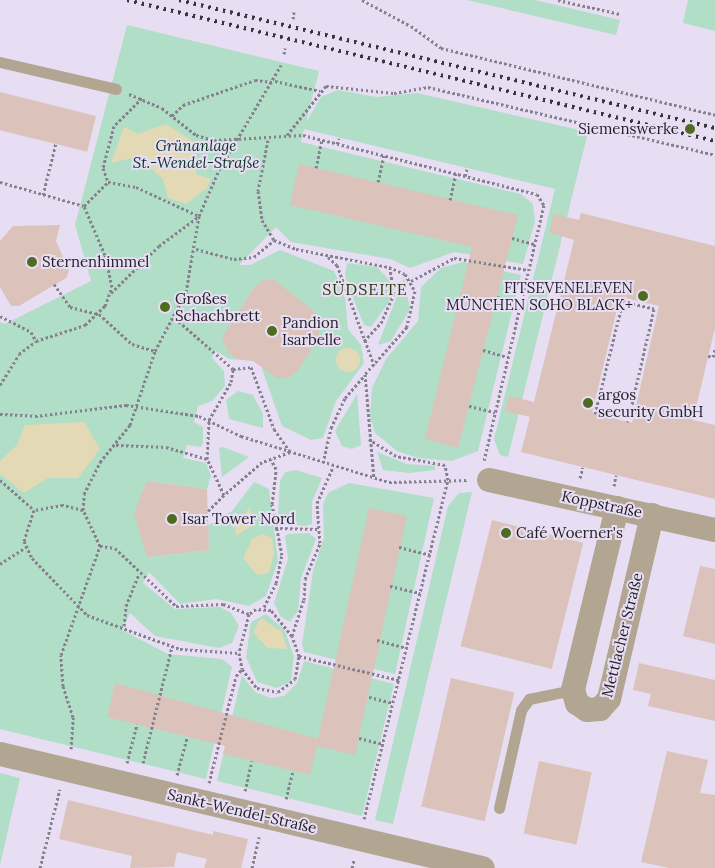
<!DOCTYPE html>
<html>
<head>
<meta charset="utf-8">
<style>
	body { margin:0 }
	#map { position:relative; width:715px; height:868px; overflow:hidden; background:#e7def4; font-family:Lora,serif }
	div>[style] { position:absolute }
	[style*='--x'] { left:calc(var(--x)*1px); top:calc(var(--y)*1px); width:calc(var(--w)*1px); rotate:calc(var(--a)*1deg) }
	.green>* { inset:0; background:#b1dec6 }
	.sand>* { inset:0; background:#e3d9b4 }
	.round { border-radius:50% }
	.building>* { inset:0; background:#dbc2bb; transform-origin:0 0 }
	.path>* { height:3px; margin-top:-1.5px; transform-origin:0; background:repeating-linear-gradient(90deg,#86808f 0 2.5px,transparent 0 5px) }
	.service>* { height:11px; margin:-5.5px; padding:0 5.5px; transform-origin:5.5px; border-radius:5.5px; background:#b2a592 }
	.minor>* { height:24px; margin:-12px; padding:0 12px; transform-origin:12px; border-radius:12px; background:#b2a592 }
	.rail>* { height:4px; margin-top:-2px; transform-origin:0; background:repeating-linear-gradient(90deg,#39353f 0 2.5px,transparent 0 7.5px) }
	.dots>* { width:14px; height:14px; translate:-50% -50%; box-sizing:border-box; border:2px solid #e7def4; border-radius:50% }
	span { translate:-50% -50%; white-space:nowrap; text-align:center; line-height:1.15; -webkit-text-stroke:4px #e7def4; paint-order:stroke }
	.poi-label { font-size:15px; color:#221e26 }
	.right { translate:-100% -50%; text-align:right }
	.left { translate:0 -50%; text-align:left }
	.park-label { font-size:15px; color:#063422; font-style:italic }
	.street-label { font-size:15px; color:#221e26 }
	.neighbourhood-label { font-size:16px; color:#283c06; letter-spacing:1px }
</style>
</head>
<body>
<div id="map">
	<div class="green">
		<div style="clip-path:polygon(467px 0,535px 0,620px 20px,616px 35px)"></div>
		<div style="clip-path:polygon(688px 0,715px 0,715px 31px,683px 23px)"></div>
		<div style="clip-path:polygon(127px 25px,319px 71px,306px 122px,321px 97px,338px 90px,377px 97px,417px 93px,588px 132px,508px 457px,500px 455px,494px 439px,555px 189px,304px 129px,301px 142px,521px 194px,533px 204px,535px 221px,523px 264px,454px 252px,410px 268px,390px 259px,291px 242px,276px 227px,239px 265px,250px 265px,280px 250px,334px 271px,345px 296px,348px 329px,361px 345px,364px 363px,336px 401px,323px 438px,311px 440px,282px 426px,261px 366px,253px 361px,229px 359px,214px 350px,212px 358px,224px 371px,225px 386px,212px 401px,198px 406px,194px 422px,203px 427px,203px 442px,201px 447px,187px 445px,183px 458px,206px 463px,211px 476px,207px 489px,147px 481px,147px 557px,209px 550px,208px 525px,232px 511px,254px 482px,269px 489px,278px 561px,266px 596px,249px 606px,216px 599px,180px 604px,149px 572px,143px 583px,175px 609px,220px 607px,231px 613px,239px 626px,232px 643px,219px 648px,155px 636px,130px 613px,122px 630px,168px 654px,222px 659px,232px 667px,206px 779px,0 729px,0 322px,5px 324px,91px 281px,75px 225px)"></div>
		<div style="clip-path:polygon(463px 262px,521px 275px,478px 451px,452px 461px,418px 458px,397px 451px,375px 433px,370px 416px,372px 388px,386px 359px,418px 321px,421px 287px,441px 268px)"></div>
		<div style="clip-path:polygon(347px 263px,377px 267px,389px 280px,391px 299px,371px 327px,364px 325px,349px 288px,345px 275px)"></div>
		<div style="clip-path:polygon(404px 278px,410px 309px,391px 341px,378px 345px)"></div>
		<div style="clip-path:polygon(238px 391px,253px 395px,263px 414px,263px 428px,229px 419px,226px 400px)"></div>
		<div style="clip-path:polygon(357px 394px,361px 445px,352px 449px,342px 446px,335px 431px)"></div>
		<div style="clip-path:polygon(219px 448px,223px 447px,249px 457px,222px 477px)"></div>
		<div style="clip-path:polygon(377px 452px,407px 464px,435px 466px,435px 470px,409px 473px,383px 470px)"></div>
		<div style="clip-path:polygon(296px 470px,322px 478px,312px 502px,312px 524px,306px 526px,285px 524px,278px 514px,280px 481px,285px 472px)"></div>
		<div style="clip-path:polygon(349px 483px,434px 498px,395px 674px,304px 652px,302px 644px,313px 571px,324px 538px,323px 504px,328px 493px)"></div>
		<div style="clip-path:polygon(472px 492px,393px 824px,375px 820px,448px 506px,459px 493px)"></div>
		<div style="clip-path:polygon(288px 534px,309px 533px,316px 539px,301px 578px,298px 611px,290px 622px,281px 617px,274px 603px,288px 559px,285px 536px)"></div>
		<div style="clip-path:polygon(266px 614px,284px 629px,294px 656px,291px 681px,277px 688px,257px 682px,246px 657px,251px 622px)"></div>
		<div style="clip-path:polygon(304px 661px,394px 684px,362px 816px,217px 781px,242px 675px,255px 692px,271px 698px,284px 696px,297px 683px)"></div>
		<div style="clip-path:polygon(0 773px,20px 778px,0 865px)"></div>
	</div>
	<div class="sand">
		<div style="clip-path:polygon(166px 124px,196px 143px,196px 174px,211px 179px,207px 188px,186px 204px,168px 198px,163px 179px,142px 161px,133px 158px,111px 163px,124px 127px,138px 134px)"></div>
		<div class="round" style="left:336px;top:348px;width:24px;height:24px"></div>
		<div style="clip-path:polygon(84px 422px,100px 449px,78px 478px,48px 478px,24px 493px,0 474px,0 461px,17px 445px,25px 425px)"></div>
		<div style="clip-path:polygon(250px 507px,253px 525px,236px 536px,235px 526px)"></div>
		<div style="clip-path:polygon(263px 534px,272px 538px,274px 553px,269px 573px,257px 575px,243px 558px,252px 539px)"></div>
		<div style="clip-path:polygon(261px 618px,282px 632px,287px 649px,268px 648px,259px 639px,253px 632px)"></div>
	</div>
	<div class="building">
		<div style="left:0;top:92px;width:99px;height:37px;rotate:14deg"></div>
		<div style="clip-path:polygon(299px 164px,518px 215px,458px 448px,425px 439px,472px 247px,290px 205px)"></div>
		<div style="clip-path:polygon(evenodd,581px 213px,715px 246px,715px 328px,693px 420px,715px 425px,715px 499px,521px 452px,530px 417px,505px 411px,509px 396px,534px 402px,574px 240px,549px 232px,554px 214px,579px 220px,581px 213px,620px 297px,659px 306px,632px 423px,592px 413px,620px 297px)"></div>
		<div style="clip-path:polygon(60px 225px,56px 241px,69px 271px,66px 278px,19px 306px,11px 306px,0 287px,0 241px,13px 226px)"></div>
		<div style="clip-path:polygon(264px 280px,274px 280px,320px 316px,319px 337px,296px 373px,287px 378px,277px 378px,253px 361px,237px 359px,228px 352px,222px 338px,255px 286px)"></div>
		<div style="clip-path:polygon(147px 481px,207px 489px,209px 550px,147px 557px,134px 513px)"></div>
		<div style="clip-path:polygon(369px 508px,407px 516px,355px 755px,317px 746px,310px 775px,223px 754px,225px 746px,107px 717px,115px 683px,318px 739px)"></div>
		<div style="left:492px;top:520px;width:94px;height:130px;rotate:14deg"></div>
		<div style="clip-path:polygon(700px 566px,715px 569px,715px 644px,683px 636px)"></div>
		<div style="clip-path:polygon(639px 663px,715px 680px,715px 721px,648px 706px,651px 694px,633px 690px)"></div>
		<div style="left:451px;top:678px;width:65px;height:132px;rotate:13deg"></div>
		<div style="clip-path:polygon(667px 751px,708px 760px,700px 793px,715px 795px,715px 868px,669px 868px,641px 862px)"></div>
		<div style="left:539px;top:761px;width:54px;height:74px;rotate:12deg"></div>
		<div style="clip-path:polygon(68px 800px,213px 835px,213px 831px,248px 839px,241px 868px,204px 868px,207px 859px,177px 852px,174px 867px,130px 868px,132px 856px,59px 839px)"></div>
	</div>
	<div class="path">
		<div style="--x:362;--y:0;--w:55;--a:28"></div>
		<div style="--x:411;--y:26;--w:37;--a:36"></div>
		<div style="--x:441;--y:48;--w:282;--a:13.7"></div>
		<div style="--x:558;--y:0;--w:64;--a:12.7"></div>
		<div style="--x:293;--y:19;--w:7;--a:-82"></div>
		<div style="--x:284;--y:54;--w:6;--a:-81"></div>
		<div style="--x:275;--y:81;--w:46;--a:12.5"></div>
		<div style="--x:129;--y:94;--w:36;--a:23"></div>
		<div style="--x:162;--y:108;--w:43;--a:38.5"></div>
		<div style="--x:196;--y:135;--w:19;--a:16"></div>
		<div style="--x:214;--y:140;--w:89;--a:-3.2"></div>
		<div style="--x:303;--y:135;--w:241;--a:14.2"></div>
		<div style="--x:537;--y:194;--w:13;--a:58"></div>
		<div style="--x:544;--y:205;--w:262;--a:103.2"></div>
		<div style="--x:142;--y:98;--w:40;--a:135"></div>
		<div style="--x:114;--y:126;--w:43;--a:104.7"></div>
		<div style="--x:103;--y:168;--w:15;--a:70"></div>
		<div style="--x:108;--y:182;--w:28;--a:10"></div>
		<div style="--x:136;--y:187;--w:69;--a:24.7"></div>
		<div style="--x:172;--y:116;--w:16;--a:-45"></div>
		<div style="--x:183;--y:105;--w:76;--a:-19.1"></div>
		<div style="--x:255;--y:80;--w:17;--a:7"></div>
		<div style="--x:287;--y:135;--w:63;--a:-51.5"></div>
		<div style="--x:326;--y:86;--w:68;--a:5.9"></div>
		<div style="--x:394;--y:93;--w:35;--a:-10"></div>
		<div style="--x:428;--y:87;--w:295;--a:13.3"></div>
		<div style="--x:268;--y:140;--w:52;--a:101.1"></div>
		<div style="--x:258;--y:191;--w:29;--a:82"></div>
		<div style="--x:262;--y:220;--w:23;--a:59"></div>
		<div style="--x:274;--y:240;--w:24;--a:22"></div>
		<div style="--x:296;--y:249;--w:95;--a:11"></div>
		<div style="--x:389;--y:267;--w:17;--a:24"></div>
		<div style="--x:405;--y:274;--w:20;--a:60"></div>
		<div style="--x:415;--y:291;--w:37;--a:103"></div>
		<div style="--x:407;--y:327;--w:63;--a:131.8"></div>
		<div style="--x:365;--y:374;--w:105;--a:85.1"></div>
		<div style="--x:337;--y:144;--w:6;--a:-72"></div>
		<div style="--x:316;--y:168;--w:29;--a:-78"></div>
		<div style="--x:465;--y:176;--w:7;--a:-74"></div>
		<div style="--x:0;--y:182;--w:87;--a:15.9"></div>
		<div style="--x:378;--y:182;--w:27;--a:-77"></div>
		<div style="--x:43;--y:195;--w:54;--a:-76"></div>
		<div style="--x:450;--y:200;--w:27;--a:-77"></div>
		<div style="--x:512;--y:238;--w:23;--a:15"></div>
		<div style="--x:196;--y:249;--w:39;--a:15"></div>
		<div style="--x:234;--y:259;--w:20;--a:-6"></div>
		<div style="--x:254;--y:257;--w:26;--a:-40"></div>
		<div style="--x:328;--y:257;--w:12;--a:42"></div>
		<div style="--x:337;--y:265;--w:107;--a:69.7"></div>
		<div style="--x:411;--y:281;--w:49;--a:-28.1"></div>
		<div style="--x:454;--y:258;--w:75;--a:9.2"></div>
		<div style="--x:54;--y:284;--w:28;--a:55"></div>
		<div style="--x:70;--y:307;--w:30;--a:14"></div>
		<div style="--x:99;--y:314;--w:45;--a:42.3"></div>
		<div style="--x:132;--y:344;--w:24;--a:17"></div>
		<div style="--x:111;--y:293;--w:67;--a:-44.4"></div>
		<div style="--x:159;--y:246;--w:49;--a:-36.6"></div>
		<div style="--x:497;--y:297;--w:25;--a:14"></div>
		<div style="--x:0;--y:316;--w:35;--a:27"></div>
		<div style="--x:31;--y:332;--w:10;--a:61"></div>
		<div style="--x:175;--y:318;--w:77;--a:41.3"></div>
		<div style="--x:233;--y:369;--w:18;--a:-6"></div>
		<div style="--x:251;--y:367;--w:66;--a:69.6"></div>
		<div style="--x:274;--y:429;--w:28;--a:55"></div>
		<div style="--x:290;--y:452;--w:30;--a:160"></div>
		<div style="--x:262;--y:462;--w:50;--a:139"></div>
		<div style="--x:224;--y:495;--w:40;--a:-115"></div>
		<div style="--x:207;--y:459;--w:39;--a:-87"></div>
		<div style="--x:209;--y:420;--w:44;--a:-59.9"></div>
		<div style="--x:231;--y:382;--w:13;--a:-81"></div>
		<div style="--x:364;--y:341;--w:25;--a:-47"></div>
		<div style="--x:381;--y:323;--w:32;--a:-66"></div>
		<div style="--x:394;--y:294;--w:26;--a:-99"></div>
		<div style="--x:483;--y:350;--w:26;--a:16"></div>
		<div style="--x:708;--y:356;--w:5;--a:11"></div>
		<div style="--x:713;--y:357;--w:8;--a:-76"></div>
		<div style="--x:0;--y:385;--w:36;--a:-58"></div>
		<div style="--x:19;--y:354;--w:21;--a:-37"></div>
		<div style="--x:36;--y:341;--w:52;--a:-18.1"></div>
		<div style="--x:85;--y:325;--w:28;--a:-44"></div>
		<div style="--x:105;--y:306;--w:20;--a:-70"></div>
		<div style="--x:112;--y:287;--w:33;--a:-102"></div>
		<div style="--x:105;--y:255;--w:53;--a:-113.2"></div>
		<div style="--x:84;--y:206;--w:34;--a:-45"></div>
		<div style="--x:469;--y:406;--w:27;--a:13"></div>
		<div style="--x:0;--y:414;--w:35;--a:3"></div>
		<div style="--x:35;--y:416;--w:92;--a:-6.9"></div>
		<div style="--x:126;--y:405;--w:74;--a:8.6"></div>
		<div style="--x:199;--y:416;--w:47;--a:25.5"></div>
		<div style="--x:241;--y:436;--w:155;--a:17.3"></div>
		<div style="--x:389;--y:482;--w:79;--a:-1.5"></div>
		<div style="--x:595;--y:414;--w:116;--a:-76.1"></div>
		<div style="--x:623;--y:301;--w:32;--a:14"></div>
		<div style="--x:654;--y:309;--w:116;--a:103"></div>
		<div style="--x:116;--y:445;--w:50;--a:2.3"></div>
		<div style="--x:166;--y:447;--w:43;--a:16.3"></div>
		<div style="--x:323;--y:463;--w:36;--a:-77"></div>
		<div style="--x:331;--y:428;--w:33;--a:-65"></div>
		<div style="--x:345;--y:398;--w:30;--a:-49"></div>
		<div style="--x:580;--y:478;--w:11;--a:-75"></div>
		<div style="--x:0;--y:480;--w:45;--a:41.4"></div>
		<div style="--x:614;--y:486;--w:11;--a:-80"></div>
		<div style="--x:83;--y:510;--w:21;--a:-166"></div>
		<div style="--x:63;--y:505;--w:29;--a:170"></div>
		<div style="--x:34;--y:510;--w:33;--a:108"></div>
		<div style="--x:24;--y:541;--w:19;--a:65"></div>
		<div style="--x:32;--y:558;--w:79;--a:46"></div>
		<div style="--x:87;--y:615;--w:99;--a:20.1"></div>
		<div style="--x:180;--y:649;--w:59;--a:3.9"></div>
		<div style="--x:208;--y:511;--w:23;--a:-45"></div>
		<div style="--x:275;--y:528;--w:43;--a:1.3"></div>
		<div style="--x:100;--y:546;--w:15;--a:8"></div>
		<div style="--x:115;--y:548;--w:84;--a:43.6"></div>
		<div style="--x:176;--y:606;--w:47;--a:-2.4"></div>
		<div style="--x:223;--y:604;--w:28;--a:21"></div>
		<div style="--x:399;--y:547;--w:32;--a:14"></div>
		<div style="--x:0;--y:564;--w:31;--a:-33"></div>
		<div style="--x:390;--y:586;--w:31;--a:13"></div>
		<div style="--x:264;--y:607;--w:27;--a:-63"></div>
		<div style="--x:276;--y:583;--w:29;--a:-78"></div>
		<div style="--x:282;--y:555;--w:52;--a:-101.1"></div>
		<div style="--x:272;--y:504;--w:35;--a:-83"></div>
		<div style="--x:276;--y:469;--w:11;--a:-117"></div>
		<div style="--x:124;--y:626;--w:20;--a:-84"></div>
		<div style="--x:126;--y:606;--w:35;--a:-68"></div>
		<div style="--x:292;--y:636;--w:33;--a:-129"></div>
		<div style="--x:271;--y:610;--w:15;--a:-176"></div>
		<div style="--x:256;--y:609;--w:9;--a:144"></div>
		<div style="--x:249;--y:614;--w:40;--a:104.4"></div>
		<div style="--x:239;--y:653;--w:16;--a:79"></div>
		<div style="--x:242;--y:669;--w:24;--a:52"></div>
		<div style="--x:257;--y:688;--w:21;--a:11"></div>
		<div style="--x:278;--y:692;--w:21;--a:-37"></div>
		<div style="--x:295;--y:679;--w:23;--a:-80"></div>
		<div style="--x:299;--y:656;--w:21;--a:-109"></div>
		<div style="--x:292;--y:636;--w:38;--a:-72"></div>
		<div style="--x:304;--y:600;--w:21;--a:-87"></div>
		<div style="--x:305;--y:579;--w:39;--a:-67"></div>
		<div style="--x:320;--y:543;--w:40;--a:-94.3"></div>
		<div style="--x:317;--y:503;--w:39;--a:-66"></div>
		<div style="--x:377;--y:640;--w:31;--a:15"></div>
		<div style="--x:299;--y:656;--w:103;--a:13.5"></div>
		<div style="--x:369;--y:697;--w:25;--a:14"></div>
		<div style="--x:359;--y:738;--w:25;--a:14"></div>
		<div style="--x:71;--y:749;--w:32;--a:-86"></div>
		<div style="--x:73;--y:717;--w:33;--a:-108"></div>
		<div style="--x:63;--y:686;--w:31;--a:-94"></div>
		<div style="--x:61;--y:655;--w:116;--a:-70.3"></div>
		<div style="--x:100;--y:546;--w:40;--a:-115"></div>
		<div style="--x:83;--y:510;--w:16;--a:-86"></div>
		<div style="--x:84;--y:494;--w:36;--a:-63"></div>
		<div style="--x:100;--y:462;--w:48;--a:-51"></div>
		<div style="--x:130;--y:425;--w:78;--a:-71.3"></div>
		<div style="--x:155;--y:351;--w:67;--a:-62.3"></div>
		<div style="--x:186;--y:292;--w:77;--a:-80.3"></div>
		<div style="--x:199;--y:216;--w:50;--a:-66.5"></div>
		<div style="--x:219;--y:170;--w:122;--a:-59.4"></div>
		<div style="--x:127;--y:763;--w:40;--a:-75.6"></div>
		<div style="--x:143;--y:763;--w:120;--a:-76"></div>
		<div style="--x:177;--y:775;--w:39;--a:-75"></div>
		<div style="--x:209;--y:783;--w:110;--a:-75.8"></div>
		<div style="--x:236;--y:676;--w:9;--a:-49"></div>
		<div style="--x:245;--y:791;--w:31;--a:-77"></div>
		<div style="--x:286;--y:799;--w:29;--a:-76"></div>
		<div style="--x:364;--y:819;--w:349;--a:-76.1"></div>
		<div style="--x:448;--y:480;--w:15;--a:-101"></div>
		<div style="--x:445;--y:465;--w:50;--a:-169.6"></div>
		<div style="--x:396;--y:456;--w:32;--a:-148"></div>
		<div style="--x:40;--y:868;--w:81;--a:-75.8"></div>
		<div style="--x:252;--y:868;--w:32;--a:-77"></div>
		<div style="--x:352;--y:868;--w:9;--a:-77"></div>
	</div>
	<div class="service">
		<div style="--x:0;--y:62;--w:119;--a:13.1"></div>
		<div style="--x:499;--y:808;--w:100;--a:-77.3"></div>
		<div style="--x:521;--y:710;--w:14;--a:-54"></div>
		<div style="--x:529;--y:699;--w:45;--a:-11.6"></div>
	</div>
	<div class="minor">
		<div style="--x:489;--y:480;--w:231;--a:12.5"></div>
		<div style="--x:617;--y:508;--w:187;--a:103.6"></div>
		<div style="--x:573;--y:690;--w:14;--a:73"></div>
		<div style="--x:577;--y:703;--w:12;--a:35"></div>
		<div style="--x:587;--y:710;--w:13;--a:-4"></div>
		<div style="--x:600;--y:709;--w:13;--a:-48"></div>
		<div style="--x:609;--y:699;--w:189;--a:-76.8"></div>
		<div style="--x:0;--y:754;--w:496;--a:13.3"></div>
	</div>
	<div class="rail">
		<div style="--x:127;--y:0;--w:605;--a:13.48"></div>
		<div style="--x:179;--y:0;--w:551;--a:13.43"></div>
	</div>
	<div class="dots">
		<div style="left:690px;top:129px;background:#4e6c21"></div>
		<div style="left:32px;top:262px;background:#4e6c21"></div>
		<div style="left:643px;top:296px;background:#4e6c21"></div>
		<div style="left:165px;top:307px;background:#4e6c21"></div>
		<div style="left:272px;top:331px;background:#4e6c21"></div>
		<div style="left:588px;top:403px;background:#4e6c21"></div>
		<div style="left:172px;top:519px;background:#4e6c21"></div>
		<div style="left:506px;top:533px;background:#4e6c21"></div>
	</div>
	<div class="poi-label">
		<span class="right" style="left:679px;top:129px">Siemenswerke</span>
		<span class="left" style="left:42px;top:262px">Sternenhimmel</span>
		<span class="right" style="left:633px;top:296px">FITSEVENELEVEN<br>MÜNCHEN SOHO BLACK+</span>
		<span class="left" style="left:175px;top:307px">Großes<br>Schachbrett</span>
		<span class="left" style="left:282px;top:331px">Pandion<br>Isarbelle</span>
		<span class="left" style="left:598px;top:403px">argos<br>security GmbH</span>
		<span class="left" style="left:182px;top:519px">Isar Tower Nord</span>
		<span class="left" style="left:516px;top:533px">Café Woerner's</span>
	</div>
	<div class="park-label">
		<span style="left:196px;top:154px">Grünanlage<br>St.-Wendel-Straße</span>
	</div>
	<div class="street-label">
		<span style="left:602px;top:504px;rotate:12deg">Koppstraße</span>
		<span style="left:622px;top:635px;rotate:-76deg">Mettlacher Straße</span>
		<span style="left:242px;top:811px;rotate:13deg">Sankt-Wendel-Straße</span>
	</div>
	<div class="neighbourhood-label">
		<span style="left:365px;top:289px">SÜDSEITE</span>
	</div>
</div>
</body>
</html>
